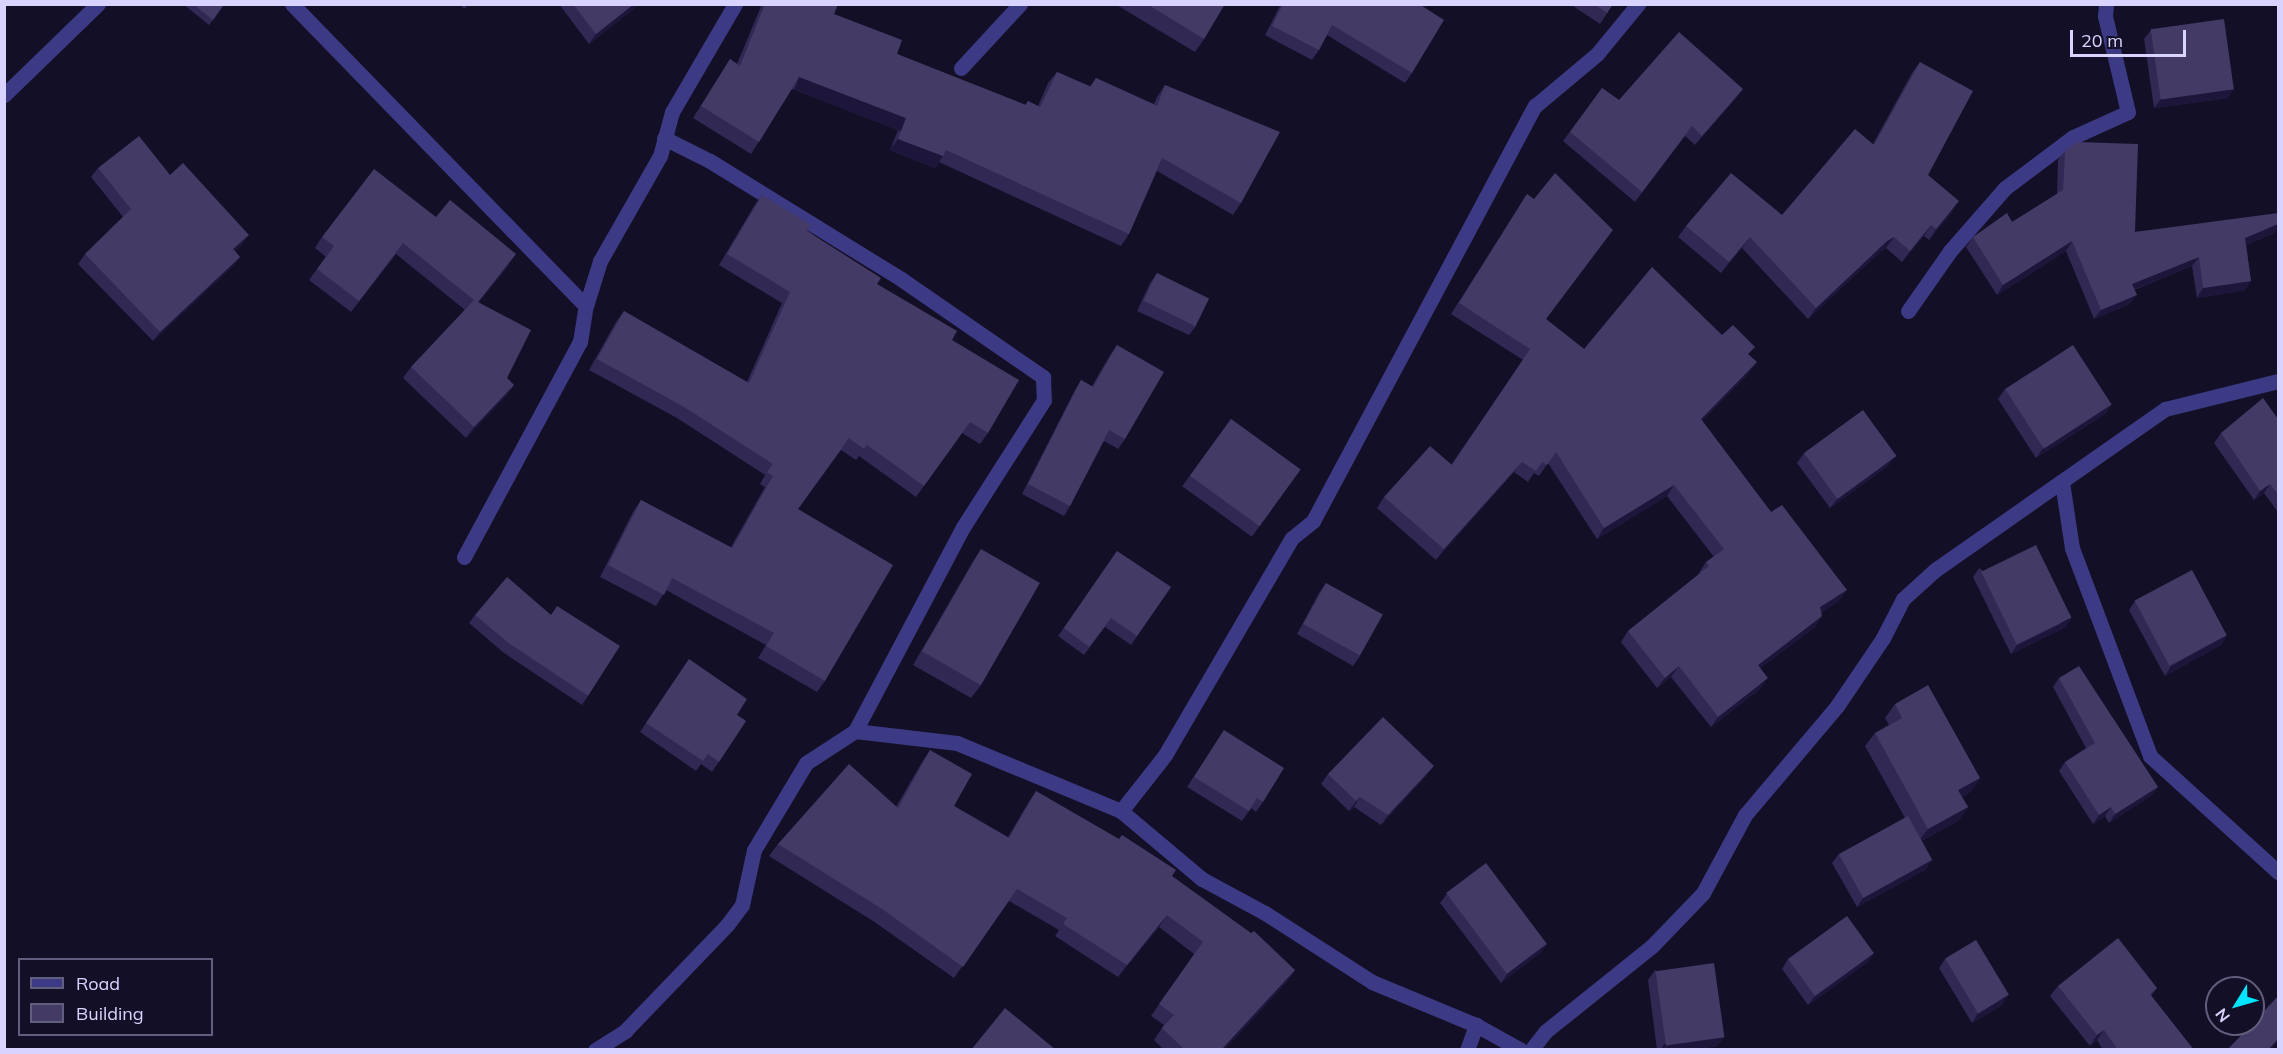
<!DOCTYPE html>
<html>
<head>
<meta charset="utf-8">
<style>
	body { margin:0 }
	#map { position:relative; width:2283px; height:1054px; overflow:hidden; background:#130f26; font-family:Mulish,sans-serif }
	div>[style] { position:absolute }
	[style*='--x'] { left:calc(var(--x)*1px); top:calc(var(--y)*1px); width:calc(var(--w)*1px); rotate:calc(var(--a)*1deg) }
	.street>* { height:15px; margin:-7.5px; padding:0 7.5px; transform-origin:7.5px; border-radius:7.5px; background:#3d3a85 }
	.wall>* { inset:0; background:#312854; transform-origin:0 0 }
	.shaded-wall>* { inset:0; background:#1d163a; transform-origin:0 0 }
	.building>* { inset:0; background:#433a66; transform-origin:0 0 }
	span { translate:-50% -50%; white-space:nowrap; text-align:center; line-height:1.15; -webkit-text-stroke:4.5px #130f26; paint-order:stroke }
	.frame { position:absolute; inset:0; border:6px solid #d9d4ff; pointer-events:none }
	.legend { position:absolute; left:18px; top:958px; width:195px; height:78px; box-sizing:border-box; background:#130f26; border:2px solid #625e7d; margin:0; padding:8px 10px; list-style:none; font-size:18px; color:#d9d4ff }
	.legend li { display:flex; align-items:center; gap:12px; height:30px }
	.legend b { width:30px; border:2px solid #625e7d }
	.north { position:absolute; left:2205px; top:976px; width:60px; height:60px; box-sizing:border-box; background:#130f26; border:2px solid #625e7d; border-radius:50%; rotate:233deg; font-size:16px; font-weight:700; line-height:24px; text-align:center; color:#d9d4ff }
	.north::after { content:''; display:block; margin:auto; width:21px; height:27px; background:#00e5ff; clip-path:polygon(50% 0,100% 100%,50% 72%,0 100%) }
	.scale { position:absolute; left:2070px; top:30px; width:116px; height:27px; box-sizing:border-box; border:3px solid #d9d4ff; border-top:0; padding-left:8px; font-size:18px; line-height:21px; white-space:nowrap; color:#d9d4ff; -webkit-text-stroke:4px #130f26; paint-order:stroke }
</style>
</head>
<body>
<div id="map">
	<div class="street">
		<div style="--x:292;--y:4;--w:421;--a:45.8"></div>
		<div style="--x:961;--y:68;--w:87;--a:-47.3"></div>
		<div style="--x:4;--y:95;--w:131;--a:-44.1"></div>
		<div style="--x:664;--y:138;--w:51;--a:26.6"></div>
		<div style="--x:710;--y:161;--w:225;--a:31.7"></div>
		<div style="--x:901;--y:279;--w:173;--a:34.6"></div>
		<div style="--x:1043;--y:377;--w:23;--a:88"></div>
		<div style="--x:1044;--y:400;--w:151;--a:122.5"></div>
		<div style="--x:963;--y:527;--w:231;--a:117.9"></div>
		<div style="--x:1908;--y:311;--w:73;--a:-55"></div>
		<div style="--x:1950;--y:251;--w:84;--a:-48.9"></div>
		<div style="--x:2005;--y:188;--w:85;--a:-36.9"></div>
		<div style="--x:2073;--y:137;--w:60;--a:-24.4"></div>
		<div style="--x:2128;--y:112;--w:99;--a:-103.5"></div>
		<div style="--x:2105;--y:16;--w:12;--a:-85"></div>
		<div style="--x:2062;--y:482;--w:67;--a:81.4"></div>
		<div style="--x:2072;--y:548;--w:222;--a:69.4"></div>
		<div style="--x:2150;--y:756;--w:173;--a:42.2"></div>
		<div style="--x:464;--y:557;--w:244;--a:-61.7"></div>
		<div style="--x:580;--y:342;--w:36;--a:-81"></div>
		<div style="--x:586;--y:306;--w:47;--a:-72.7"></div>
		<div style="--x:600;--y:261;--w:121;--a:-60.3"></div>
		<div style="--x:660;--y:156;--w:46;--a:-74.7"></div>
		<div style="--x:672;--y:112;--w:125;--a:-59.7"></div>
		<div style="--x:1121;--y:811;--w:106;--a:40"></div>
		<div style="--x:1202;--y:879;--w:72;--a:28.4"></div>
		<div style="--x:1265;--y:913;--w:127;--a:32.8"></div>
		<div style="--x:1372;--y:982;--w:113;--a:22.5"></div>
		<div style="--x:1476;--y:1025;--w:51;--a:29.1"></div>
		<div style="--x:595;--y:1050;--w:36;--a:-32"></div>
		<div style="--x:625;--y:1031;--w:147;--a:-46.1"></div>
		<div style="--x:727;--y:925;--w:25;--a:-53"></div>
		<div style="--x:742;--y:905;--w:56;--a:-77.7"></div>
		<div style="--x:754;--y:850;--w:101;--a:-59.1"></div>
		<div style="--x:806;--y:763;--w:59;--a:-33.1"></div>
		<div style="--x:855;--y:731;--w:103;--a:6.7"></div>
		<div style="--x:957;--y:743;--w:178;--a:22.5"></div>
		<div style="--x:1121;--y:811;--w:71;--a:-51.8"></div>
		<div style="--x:1165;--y:755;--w:251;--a:-59.7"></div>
		<div style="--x:1292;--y:538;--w:27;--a:-39"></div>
		<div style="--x:1313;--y:521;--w:471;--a:-61.9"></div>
		<div style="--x:1535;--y:106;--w:81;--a:-40"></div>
		<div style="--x:1597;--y:54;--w:65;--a:-50.6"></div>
		<div style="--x:1467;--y:1050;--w:27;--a:-70"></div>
		<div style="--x:1531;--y:1050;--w:24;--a:-52"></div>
		<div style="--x:1546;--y:1031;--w:136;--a:-38.7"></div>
		<div style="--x:1652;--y:946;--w:74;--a:-46.1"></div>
		<div style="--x:1703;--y:893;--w:89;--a:-61.7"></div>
		<div style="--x:1745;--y:815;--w:143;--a:-49.8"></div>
		<div style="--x:1837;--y:706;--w:82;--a:-55.9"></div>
		<div style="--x:1883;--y:638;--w:44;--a:-62.9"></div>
		<div style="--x:1903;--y:599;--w:43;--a:-42.2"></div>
		<div style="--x:1935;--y:570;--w:281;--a:-35"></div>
		<div style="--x:2165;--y:409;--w:116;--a:-13.9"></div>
	</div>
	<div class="wall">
		<div style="clip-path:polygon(183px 4px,225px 4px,209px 25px)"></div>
		<div style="clip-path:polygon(460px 4px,469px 4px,464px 9px)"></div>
		<div style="clip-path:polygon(559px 4px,640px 4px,589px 44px)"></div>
		<div style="clip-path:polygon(762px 4px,838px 4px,834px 14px,897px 54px,1025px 105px,1028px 101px,1038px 106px,1048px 83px,1057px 72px,1090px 86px,1096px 78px,1154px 104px,1157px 97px,1165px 85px,1241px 203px,1233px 215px,1157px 171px,1129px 234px,1121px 246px,939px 162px,935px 168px,890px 150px,898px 130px,792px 89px,751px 154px,693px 118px,730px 59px,737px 64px)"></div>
		<div style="clip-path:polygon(1115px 4px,1225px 4px,1204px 39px,1195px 52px)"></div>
		<div style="clip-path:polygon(1281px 4px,1419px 4px,1412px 73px,1405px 83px,1327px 35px,1319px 50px,1312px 60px,1265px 35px)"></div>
		<div style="clip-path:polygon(1570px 4px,1613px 4px,1600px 24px)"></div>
		<div style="clip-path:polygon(2151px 30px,2228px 98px,2154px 108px,2144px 39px)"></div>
		<div style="clip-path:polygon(1920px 62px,1928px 175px,1952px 212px,1929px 240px,1924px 236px,1902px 262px,1886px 248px,1879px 253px,1808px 319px,1742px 248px,1721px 273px,1678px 237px,1686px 226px,1782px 215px,1873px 144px,1912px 73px)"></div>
		<div style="clip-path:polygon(1602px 88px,1619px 100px,1743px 89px,1736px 98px,1695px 145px,1685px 136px,1635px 202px,1563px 141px)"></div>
		<div style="clip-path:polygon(2065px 151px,2135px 232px,2278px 215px,2278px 227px,2274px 233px,2246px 245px,2251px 281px,2245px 290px,2197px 298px,2192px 266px,2134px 290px,2130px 304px,2094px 319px,2066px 251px,1997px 295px,1966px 247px,1973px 237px,2012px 222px,2057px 194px,2058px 160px)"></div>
		<div style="clip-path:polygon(98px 168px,170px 175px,242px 244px,235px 251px,240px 257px,233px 266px,153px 341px,78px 264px,85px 254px,123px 217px,91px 177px)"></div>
		<div style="clip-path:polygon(1527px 194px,1547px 320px,1584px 349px,1722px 335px,1749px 355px,1749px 373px,1702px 421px,1839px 601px,1822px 612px,1815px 627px,1760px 668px,1760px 689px,1711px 727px,1671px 677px,1657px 688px,1621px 642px,1628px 631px,1699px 574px,1699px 573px,1706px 562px,1714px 557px,1667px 496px,1597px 539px,1548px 463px,1539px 476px,1534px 473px,1528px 482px,1514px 472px,1436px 560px,1377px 508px,1384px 497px,1451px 465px,1523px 360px,1451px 314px)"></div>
		<div style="clip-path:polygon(762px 195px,877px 284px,952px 340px,988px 433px,980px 444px,962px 433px,916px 497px,859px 456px,856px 460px,841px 450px,798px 509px,825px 681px,817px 692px,758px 658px,766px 645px,666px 590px,656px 606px,600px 577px,633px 512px,641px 500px,731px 547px,765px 487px,760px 484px,765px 475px,677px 418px,589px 370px,616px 322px,624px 311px,747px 382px,782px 303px,719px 265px,754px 206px)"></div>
		<div style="clip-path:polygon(436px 217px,509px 265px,479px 302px,507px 378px,514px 385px,506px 396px,466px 438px,403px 378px,411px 367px,465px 310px,396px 254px,351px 312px,309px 280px,326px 257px,315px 248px,322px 237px)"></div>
		<div style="clip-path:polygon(1157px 273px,1196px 326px,1189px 335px,1137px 311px,1150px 283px)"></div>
		<div style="clip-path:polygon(1117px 345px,1125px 439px,1118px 449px,1104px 441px,1070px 506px,1064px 516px,1022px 494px,1075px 390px,1081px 380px,1092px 386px,1110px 355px)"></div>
		<div style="clip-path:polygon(2005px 389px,2112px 404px,2105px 414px,2036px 458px,1998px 399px)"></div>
		<div style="left:1231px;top:419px;width:86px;height:83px;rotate:36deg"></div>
		<div style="clip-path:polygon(2278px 419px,2278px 512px,2264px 493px,2254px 500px,2214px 443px,2221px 433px)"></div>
		<div style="clip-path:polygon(1804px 453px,1889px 465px,1830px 508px,1797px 463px)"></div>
		<div style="clip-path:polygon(981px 549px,981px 685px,971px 698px,913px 665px,972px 563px)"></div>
		<div style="clip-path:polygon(1117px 551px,1171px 587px,1131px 645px,1105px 627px,1084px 655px,1058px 636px)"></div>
		<div style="clip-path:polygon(1979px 568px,2066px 627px,2011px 654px,1973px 577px)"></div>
		<div style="clip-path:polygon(1326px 583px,1360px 656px,1353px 666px,1297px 634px,1319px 593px)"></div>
		<div style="clip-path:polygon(2135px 601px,2227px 635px,2221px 645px,2165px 676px,2129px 610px)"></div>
		<div style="clip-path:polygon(475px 615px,588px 696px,582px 705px,504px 653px,469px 623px)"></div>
		<div style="clip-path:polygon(689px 659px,737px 715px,746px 721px,712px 772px,701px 764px,696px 771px,640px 732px)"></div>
		<div style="clip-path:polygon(2059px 678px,2158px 787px,2152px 795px,2109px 823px,2105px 816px,2093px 824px,2059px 771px,2065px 762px,2086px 748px,2053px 687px)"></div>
		<div style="clip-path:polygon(1895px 704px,1980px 778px,1970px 792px,1962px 797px,1968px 807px,1958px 821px,1921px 841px,1932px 860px,1925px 870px,1857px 907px,1832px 863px,1839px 854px,1905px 818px,1865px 746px,1875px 733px,1889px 725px,1885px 718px)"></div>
		<div style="clip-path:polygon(1224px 730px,1263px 802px,1256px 812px,1251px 808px,1242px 821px,1187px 787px)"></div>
		<div style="clip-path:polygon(930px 750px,954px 806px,1008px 837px,1028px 803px,1036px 791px,1172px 876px,1295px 970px,1287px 982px,1224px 1050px,1164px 1050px,1154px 1040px,1164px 1025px,1151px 1016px,1194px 954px,1159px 927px,1118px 977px,1055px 936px,1059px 930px,1009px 901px,954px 978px,873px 921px,769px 856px,778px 844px,896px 807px,922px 762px)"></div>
		<div style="clip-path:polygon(1328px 774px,1427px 775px,1381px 825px,1354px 807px,1349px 811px,1321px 784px)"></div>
		<div style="clip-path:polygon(1447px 894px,1547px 944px,1540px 953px,1501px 983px,1440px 903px)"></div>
		<div style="clip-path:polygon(1788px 959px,1868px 962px,1808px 1005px,1782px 969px)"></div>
		<div style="clip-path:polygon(1945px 959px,2002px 1005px,1972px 1023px,1939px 968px)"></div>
		<div style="clip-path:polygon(1655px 970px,1724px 1037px,1717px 1046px,1691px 1050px,1657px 1050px,1648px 980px)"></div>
		<div style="clip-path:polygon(2058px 986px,2157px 988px,2151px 996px,2194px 1050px,2103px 1050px,2097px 1040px,2090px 1046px,2050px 996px)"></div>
	</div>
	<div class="shaded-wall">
		<div style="clip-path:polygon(634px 4px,640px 4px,589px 44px,596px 34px)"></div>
		<div style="left:799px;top:77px;width:115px;height:14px;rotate:21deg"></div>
		<div style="clip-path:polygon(1743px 89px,1736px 98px,1695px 145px,1702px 136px)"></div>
		<div style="clip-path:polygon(2234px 89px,2228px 98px,2154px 108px,2161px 99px)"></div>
		<div style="clip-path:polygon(898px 139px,943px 156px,935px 168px,890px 150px)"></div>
		<div style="clip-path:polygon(1959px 201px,1952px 212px,1929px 240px,1936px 229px)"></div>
		<div style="clip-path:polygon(2278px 224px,2278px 227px,2274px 233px,2238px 248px,2245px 238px)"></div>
		<div style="clip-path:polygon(1931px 225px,1924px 236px,1902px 262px,1910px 251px)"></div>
		<div style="clip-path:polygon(249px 235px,242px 244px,227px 259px,233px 249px)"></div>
		<div style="clip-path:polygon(1750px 237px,1742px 248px,1721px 273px,1729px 262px)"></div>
		<div style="clip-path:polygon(1894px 237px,1886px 248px,1879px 253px,1808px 319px,1816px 308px,1887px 241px)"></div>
		<div style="clip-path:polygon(2072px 241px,2066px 251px,1997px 295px,2003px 285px)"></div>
		<div style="clip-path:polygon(516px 254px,509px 265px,470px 313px,478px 302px)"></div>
		<div style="clip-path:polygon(240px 257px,233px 266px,153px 341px,160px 332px)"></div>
		<div style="clip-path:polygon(2199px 257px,2192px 266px,2125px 293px,2132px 284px)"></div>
		<div style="clip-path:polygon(2251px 281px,2245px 290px,2197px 298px,2203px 288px)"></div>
		<div style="clip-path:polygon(2137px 295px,2130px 304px,2094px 319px,2101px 310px)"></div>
		<div style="clip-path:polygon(1757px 362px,1749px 373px,1693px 430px,1701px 419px)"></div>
		<div style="clip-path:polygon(514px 385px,506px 396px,466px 438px,474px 427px)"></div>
		<div style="clip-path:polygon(2112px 404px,2105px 414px,2036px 458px,2043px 448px)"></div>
		<div style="clip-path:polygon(1896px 456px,1889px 465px,1830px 508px,1837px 499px)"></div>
		<div style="clip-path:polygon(1522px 462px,1514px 472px,1436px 560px,1444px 549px)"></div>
		<div style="clip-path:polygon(2270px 484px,2264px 493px,2254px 500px,2260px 491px)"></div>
		<div style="clip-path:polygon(1674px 485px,1667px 496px,1597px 539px,1604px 528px)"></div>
		<div style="clip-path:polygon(1847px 590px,1839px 601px,1813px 618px,1820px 607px)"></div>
		<div style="clip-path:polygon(1822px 616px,1815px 627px,1750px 676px,1758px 665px)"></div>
		<div style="clip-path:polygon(2072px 618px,2066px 627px,2011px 654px,2017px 645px)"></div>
		<div style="clip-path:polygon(2227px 635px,2221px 645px,2165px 676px,2171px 666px)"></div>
		<div style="clip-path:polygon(1679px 666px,1671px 677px,1657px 688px,1665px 678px)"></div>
		<div style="clip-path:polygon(1768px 678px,1760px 689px,1711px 727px,1718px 717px)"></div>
		<div style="clip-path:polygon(1434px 766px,1427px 775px,1381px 825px,1388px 815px)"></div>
		<div style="clip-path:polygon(1980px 778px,1970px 792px,1949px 804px,1958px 790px)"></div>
		<div style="clip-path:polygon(2158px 787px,2152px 795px,2109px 823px,2115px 814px)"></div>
		<div style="clip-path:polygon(1360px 797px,1354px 807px,1349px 811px,1356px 801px)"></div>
		<div style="clip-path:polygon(1968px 807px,1958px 821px,1918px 842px,1928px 829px)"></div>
		<div style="clip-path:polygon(2111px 807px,2105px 816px,2093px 824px,2099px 815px)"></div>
		<div style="clip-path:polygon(1932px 860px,1925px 870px,1857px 907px,1863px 898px)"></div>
		<div style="clip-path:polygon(1167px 915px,1159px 927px,1118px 977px,1127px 965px)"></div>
		<div style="clip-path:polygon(1547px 944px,1540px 953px,1501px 983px,1508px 973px)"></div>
		<div style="clip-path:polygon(1874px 953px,1868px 962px,1808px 1005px,1815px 996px)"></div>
		<div style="clip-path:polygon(1295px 970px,1287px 982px,1224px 1050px,1221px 1050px)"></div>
		<div style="clip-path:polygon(2009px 995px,2002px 1005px,1972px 1023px,1978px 1013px)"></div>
		<div style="clip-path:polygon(2104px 1030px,2097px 1040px,2090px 1046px,2097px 1035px)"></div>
		<div style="clip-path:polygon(1724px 1037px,1717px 1046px,1691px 1050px,1660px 1050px,1664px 1044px)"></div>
		<div style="clip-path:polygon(2278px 1039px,2278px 1041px,2271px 1050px,2268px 1050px)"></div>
	</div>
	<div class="building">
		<div style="clip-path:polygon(193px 4px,224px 4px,213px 20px)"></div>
		<div style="clip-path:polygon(573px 4px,634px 4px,596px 34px)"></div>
		<div style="clip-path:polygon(765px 4px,838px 4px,834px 14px,902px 40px,897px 54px,1026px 105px,1028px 101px,1040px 107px,1057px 72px,1091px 87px,1096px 78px,1157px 106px,1165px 85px,1280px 132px,1241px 203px,1162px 158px,1129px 234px,946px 150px,943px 156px,898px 139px,906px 118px,799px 77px,759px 142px,701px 106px,730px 59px,740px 66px)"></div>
		<div style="clip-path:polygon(1147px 4px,1225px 4px,1204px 39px)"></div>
		<div style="clip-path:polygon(1283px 4px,1419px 4px,1444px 20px,1412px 73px,1332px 25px,1319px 50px,1272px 26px)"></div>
		<div style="clip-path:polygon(1594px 4px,1613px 4px,1607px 13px)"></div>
		<div style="left:2224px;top:19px;width:71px;height:74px;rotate:82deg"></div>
		<div style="clip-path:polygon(1679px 32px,1743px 89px,1702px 136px,1692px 126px,1642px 192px,1570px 132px,1602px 88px,1619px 100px)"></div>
		<div style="clip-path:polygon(1920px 62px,1973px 91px,1928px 175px,1959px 201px,1936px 229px,1931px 225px,1910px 251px,1894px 237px,1887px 241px,1816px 308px,1750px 237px,1729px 262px,1686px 226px,1731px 173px,1782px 215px,1855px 129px,1874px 145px)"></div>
		<div style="clip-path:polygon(139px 136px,170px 175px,183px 163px,249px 235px,233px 249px,240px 257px,160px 332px,85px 254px,131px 209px,98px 168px)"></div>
		<div style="clip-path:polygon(2077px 142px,2138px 144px,2135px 232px,2278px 213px,2278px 224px,2245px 238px,2251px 281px,2203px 288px,2199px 257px,2132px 284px,2137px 295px,2101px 310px,2072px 241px,2003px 285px,1973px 237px,2007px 213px,2012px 222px,2063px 190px,2065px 151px)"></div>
		<div style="clip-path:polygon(374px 169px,436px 217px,450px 200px,516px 254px,478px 302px,531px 330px,507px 378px,514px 385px,474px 427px,411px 367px,474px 300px,403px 243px,359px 301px,317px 269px,334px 246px,322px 237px)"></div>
		<div style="clip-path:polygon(1555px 173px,1613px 230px,1546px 319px,1584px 349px,1652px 267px,1722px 335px,1733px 325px,1755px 347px,1748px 354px,1757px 362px,1701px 419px,1771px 512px,1782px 505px,1847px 590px,1820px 607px,1822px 616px,1758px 665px,1768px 678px,1718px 717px,1679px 666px,1665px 678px,1628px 631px,1709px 566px,1706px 562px,1724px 549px,1674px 485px,1604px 528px,1556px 452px,1547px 465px,1542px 462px,1536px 471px,1522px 462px,1444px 549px,1384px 497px,1430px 446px,1452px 465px,1530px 349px,1459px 303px,1527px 194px,1534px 199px)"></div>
		<div style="clip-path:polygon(762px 195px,811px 225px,807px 231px,881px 278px,877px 284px,957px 331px,952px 340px,1019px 380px,988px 433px,970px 422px,924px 486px,867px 445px,864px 449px,849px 438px,798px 509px,893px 565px,825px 681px,766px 646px,774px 633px,672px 578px,664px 595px,608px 565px,641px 500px,732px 548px,773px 476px,767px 472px,773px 464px,684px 407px,597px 359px,624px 311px,749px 383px,790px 292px,727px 254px)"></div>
		<div style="left:1157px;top:273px;width:58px;height:31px;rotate:26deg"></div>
		<div style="clip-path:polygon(1117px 345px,1164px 372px,1125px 439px,1109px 430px,1070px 506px,1028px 484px,1081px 380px,1093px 387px)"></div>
		<div style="left:2073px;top:345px;width:71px;height:81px;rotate:57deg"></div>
		<div style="clip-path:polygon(2263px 398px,2278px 419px,2278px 494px,2270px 484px,2260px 491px,2221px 433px)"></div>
		<div style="left:1863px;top:410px;width:57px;height:73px;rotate:54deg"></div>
		<div style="left:1231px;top:419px;width:86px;height:70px;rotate:36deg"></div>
		<div style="left:2036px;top:545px;width:81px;height:61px;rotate:64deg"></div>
		<div style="left:981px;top:549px;width:68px;height:118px;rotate:30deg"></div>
		<div style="clip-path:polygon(1117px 551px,1171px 587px,1137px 636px,1111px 618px,1089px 647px,1064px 628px)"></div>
		<div style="left:2192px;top:570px;width:74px;height:65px;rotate:62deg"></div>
		<div style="clip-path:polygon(507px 577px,551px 615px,557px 606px,620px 646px,588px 696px,510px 644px,475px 615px)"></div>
		<div style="left:1326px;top:583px;width:65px;height:47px;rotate:29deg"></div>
		<div style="clip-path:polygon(689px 659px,747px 699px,737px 715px,746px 721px,719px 762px,708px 754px,703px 761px,646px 723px)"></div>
		<div style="clip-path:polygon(2079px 666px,2158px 787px,2115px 814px,2111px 807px,2099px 815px,2065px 762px,2095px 743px,2059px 678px)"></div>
		<div style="clip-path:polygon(1928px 685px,1980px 778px,1958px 790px,1968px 807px,1928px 829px,1875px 733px,1902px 718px,1895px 704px)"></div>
		<div style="clip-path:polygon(1383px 717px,1434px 766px,1388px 815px,1360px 797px,1356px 801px,1328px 774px)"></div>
		<div style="clip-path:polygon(1224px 730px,1284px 768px,1263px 802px,1257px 798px,1249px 811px,1194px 777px)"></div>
		<div style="clip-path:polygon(930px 750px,972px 774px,954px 806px,1009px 838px,1036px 791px,1119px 839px,1122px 835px,1176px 870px,1172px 876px,1251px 933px,1254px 931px,1295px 970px,1221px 1050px,1185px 1050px,1162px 1028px,1174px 1015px,1159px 1004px,1203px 942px,1167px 915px,1127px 965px,1063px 924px,1067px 918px,1017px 889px,963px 967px,882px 909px,778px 844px,849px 764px,898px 808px)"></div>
		<div style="left:1908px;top:816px;width:50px;height:79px;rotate:61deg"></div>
		<div style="left:1486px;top:863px;width:101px;height:50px;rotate:53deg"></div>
		<div style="left:1847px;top:916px;width:46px;height:73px;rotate:54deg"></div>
		<div style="clip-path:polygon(2118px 938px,2157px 988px,2150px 994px,2194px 1050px,2118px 1050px,2104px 1030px,2097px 1035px,2058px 986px)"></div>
		<div style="left:1976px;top:940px;width:64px;height:36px;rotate:59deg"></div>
		<div style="left:1714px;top:963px;width:75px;height:59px;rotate:82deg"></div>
		<div style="clip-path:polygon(2278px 996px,2278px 1039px,2268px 1050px,2227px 1050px,2252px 1024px,2253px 1024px,2253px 1023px)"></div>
		<div style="clip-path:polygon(1005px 1008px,1056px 1050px,971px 1050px)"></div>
	</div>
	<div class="frame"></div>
	<ul class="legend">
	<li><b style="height:8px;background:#3d3a85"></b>Road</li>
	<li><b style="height:16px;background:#433a66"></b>Building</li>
	</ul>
	<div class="north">N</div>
	<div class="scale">20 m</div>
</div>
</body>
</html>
